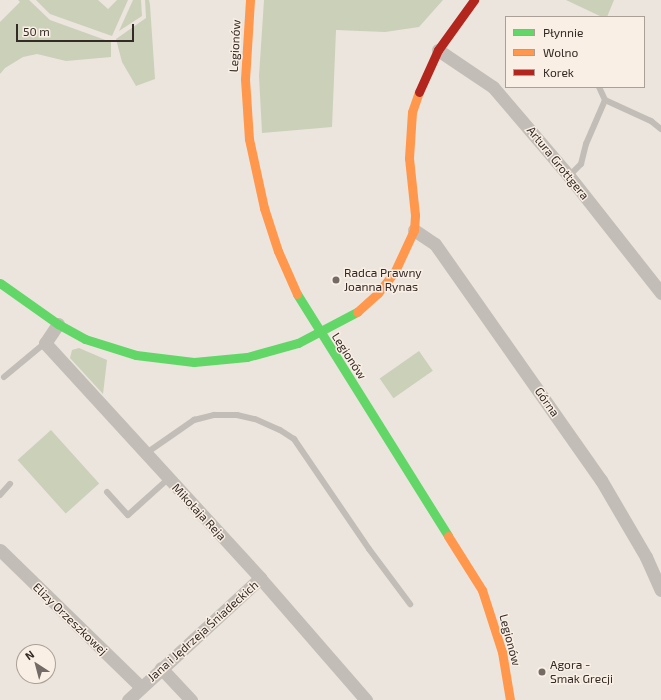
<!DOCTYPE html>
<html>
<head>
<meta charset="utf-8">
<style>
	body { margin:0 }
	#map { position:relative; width:661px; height:700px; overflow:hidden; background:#ebe5de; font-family:"Exo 2",sans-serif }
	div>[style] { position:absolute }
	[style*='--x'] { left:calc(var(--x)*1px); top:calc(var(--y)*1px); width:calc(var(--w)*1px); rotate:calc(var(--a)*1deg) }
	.green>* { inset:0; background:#cbd0b8; transform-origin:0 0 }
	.lane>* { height:6px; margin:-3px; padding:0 3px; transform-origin:3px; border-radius:3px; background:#c3bdb7 }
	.street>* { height:13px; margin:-6.5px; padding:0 6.5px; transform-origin:6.5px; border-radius:6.5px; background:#c3bdb7 }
	.fast>* { height:9px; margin:-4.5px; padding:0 4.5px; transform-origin:4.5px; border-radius:4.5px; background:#63d668 }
	.slow>* { height:9px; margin:-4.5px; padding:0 4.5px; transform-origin:4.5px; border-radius:4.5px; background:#ff974d }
	.jam>* { height:9px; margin:-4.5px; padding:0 4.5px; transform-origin:4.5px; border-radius:4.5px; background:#b3261e }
	.dots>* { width:11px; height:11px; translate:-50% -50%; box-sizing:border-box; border:2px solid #f9efe4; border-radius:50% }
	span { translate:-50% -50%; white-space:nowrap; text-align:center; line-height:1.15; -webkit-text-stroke:3px #f9efe4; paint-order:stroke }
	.street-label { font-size:12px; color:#342a26 }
	.poi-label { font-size:12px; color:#342a26 }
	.left { translate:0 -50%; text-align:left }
	.legend { position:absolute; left:505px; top:16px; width:140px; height:72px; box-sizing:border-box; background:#f9efe4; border:1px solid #aaa098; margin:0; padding:5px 7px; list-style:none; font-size:12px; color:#342a26 }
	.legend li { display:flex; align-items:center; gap:8px; height:20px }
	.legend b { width:20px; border:1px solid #aaa098 }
	.north { position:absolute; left:16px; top:644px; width:40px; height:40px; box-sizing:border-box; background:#f9efe4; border:1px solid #aaa098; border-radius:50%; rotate:324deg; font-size:11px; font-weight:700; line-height:16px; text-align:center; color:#342a26 }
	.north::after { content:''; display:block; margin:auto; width:14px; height:18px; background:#746b66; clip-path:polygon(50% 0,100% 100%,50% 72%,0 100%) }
	.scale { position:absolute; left:16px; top:24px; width:118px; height:18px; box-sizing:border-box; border:2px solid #342a26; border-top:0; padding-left:5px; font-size:12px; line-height:14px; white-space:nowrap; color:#342a26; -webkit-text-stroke:3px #f9efe4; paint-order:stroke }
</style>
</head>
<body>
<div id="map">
	<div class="green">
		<div style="clip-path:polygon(18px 0,29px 0,50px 20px,111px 42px,111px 57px,66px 61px,37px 54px,23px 57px,5px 68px,0 74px,0 22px,20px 2px)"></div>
		<div style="clip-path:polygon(36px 0,98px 0,108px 9px,117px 0,128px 0,112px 36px,50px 14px)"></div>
		<div style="clip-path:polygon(133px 0,141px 0,142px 16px,119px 31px)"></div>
		<div style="clip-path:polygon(145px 0,149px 0,150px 5px,155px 79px,136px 86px,122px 62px,116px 39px,146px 18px)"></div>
		<div style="clip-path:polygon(264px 0,443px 0,419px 27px,385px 32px,336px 30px,332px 127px,262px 133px,259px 76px)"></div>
		<div style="clip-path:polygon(566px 0,614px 0,607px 17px,602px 17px)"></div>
		<div style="clip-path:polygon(79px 348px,107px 360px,103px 394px,70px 358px,72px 350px)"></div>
		<div style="left:419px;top:351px;width:24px;height:48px;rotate:55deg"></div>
		<div style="left:51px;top:430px;width:72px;height:45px;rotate:48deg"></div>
	</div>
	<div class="lane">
		<div style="--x:599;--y:87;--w:14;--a:65"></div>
		<div style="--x:569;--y:176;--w:17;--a:-45"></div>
		<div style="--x:581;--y:164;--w:21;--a:-76"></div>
		<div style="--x:586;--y:144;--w:48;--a:-66.6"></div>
		<div style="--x:605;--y:100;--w:51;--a:24.5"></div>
		<div style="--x:651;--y:121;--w:13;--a:39"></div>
		<div style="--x:4;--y:377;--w:53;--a:-39.7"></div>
		<div style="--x:145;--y:454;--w:60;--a:-34.8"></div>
		<div style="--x:194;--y:420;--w:21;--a:-14"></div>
		<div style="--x:214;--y:415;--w:23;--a:0"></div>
		<div style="--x:237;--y:415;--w:18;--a:13"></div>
		<div style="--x:255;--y:419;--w:27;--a:24"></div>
		<div style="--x:280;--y:430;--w:17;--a:33"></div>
		<div style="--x:294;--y:439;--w:133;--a:55.7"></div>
		<div style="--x:369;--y:549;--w:69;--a:53.3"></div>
		<div style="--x:107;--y:492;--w:31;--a:48"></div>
		<div style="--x:128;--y:515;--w:54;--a:-42"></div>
		<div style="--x:0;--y:495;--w:15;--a:-48"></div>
	</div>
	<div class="street">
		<div style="--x:438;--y:50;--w:66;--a:33.9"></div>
		<div style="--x:493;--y:87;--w:117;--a:49.5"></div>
		<div style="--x:569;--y:176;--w:149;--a:51.8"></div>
		<div style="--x:414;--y:230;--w:25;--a:34"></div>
		<div style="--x:435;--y:244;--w:289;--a:54.9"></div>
		<div style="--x:601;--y:480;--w:89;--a:59.7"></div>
		<div style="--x:646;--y:557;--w:36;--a:66"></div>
		<div style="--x:58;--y:324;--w:23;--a:124"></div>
		<div style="--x:45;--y:343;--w:319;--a:47.5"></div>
		<div style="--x:260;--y:578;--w:162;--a:49"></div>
		<div style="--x:0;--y:550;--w:197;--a:44.2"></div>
		<div style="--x:161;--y:668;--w:44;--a:46.8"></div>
		<div style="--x:128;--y:700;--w:180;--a:-42.7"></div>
	</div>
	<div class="fast">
		<div style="--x:0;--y:283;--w:71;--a:35.3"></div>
		<div style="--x:58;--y:324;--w:31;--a:29"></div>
		<div style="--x:85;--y:339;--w:53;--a:17.4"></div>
		<div style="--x:136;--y:355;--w:58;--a:6.9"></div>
		<div style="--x:194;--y:362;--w:53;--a:-5.4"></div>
		<div style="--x:247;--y:357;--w:53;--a:-15.4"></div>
		<div style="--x:298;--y:343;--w:67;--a:-27.7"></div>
		<div style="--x:297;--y:294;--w:285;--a:58"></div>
	</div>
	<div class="slow">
		<div style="--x:250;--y:0;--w:79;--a:93.6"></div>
		<div style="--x:245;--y:79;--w:60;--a:86.2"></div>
		<div style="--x:249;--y:139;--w:71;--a:77.7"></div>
		<div style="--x:264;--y:208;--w:45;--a:72"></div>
		<div style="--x:278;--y:251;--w:47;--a:66.2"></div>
		<div style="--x:357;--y:312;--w:28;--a:-42"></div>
		<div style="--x:378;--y:293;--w:28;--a:-52"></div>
		<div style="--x:395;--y:271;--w:45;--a:-65.1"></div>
		<div style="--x:414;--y:230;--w:15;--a:-86"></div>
		<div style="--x:415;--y:215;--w:57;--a:-96"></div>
		<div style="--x:409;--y:158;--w:46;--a:-86.3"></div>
		<div style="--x:412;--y:112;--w:21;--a:-71"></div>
		<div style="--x:448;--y:536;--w:64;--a:57.8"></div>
		<div style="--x:482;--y:590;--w:65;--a:72.1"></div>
		<div style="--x:502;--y:652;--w:49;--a:80.5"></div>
	</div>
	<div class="jam">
		<div style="--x:419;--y:92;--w:46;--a:-65.7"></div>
		<div style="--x:438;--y:50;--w:62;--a:-54.2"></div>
	</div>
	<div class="dots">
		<div style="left:336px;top:280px;background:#746b66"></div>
		<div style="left:542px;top:672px;background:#746b66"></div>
	</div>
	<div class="street-label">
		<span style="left:235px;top:46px;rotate:-87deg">Legionów</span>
		<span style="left:558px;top:163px;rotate:51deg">Artura Grottgera</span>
		<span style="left:349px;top:356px;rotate:57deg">Legionów</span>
		<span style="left:547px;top:402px;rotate:55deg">Górna</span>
		<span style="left:199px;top:512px;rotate:47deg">Mikołaja Reja</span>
		<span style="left:70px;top:619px;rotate:44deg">Elizy Orzeszkowej</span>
		<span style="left:203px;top:631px;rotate:-42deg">Jana i Jędrzeja Śniadeckich</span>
		<span style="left:510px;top:640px;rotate:75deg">Legionów</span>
	</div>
	<div class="poi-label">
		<span class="left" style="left:344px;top:280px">Radca Prawny<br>Joanna Rynas</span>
		<span class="left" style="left:550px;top:672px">Agora -<br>Smak Grecji</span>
	</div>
	<ul class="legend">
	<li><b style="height:5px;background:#63d668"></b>Płynnie</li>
	<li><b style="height:5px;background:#ff974d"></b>Wolno</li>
	<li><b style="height:5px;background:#b3261e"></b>Korek</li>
	</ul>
	<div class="north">N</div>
	<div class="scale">50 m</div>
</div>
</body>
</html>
